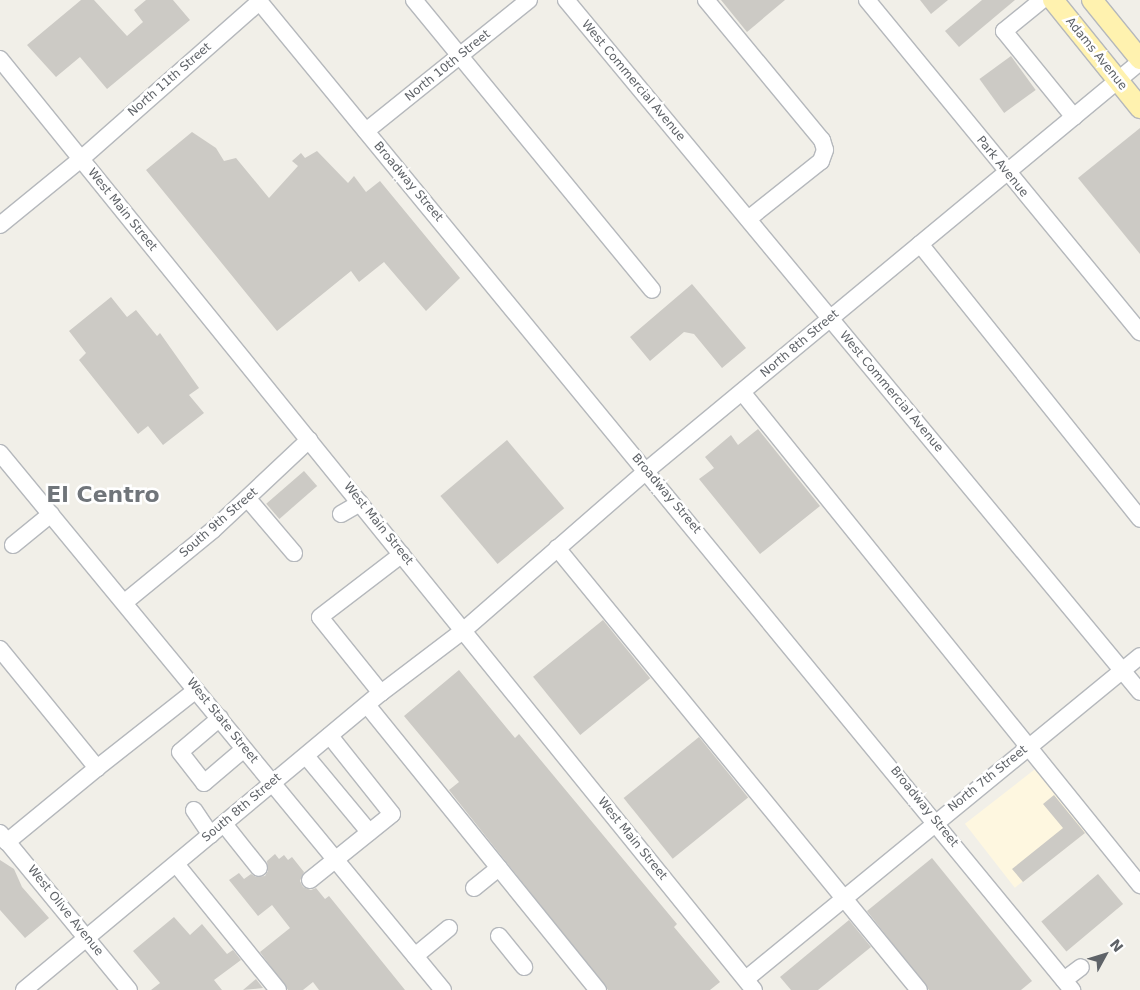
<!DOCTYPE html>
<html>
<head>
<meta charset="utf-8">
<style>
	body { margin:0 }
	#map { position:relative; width:1140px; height:990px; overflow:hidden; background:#f1efe8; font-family:"DejaVu Sans",sans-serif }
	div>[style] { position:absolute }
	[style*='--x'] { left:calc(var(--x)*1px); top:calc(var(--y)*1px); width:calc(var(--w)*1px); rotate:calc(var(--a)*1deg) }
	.commercial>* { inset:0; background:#fef7e0; transform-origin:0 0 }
	.building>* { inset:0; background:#cccac5; transform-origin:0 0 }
	.roads { filter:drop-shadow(1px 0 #b5b8bc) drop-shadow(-1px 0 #b5b8bc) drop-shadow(0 1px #b5b8bc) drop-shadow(0 -1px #b5b8bc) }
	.minor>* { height:16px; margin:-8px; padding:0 8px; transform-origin:8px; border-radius:8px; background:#fff }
	.major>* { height:20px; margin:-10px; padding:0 10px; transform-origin:10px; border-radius:10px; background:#fff2af }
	span { translate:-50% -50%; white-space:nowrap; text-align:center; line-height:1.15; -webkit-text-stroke:5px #fff; paint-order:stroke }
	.street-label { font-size:12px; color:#5f6368 }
	.town-label { font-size:22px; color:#70757a; font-weight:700 }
	.north { position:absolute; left:1080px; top:930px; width:50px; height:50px; -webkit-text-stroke:4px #fff; paint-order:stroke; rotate:51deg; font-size:14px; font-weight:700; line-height:20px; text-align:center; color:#5f6368 }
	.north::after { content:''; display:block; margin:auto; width:18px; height:22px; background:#5f6368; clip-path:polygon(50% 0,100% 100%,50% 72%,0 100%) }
</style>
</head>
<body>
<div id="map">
	<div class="commercial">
		<div style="left:1039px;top:766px;width:81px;height:94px;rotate:52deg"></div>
	</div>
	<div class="building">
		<div style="clip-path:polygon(81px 0,94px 0,127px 36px,143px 22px,134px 10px,146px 0,173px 0,190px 20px,107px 89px,80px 57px,56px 77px,27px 45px)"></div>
		<div style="clip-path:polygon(721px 0,785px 0,747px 32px)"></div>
		<div style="clip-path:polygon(920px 0,948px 0,931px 14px)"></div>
		<div style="clip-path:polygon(982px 0,1015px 0,959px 47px,945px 31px)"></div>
		<div style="left:1011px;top:56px;width:42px;height:39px;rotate:54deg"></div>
		<div style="clip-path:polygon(1140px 128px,1140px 254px,1078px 178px)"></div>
		<div style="clip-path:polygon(192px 132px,216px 148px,224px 161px,236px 158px,269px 198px,298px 166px,292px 161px,301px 153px,305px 158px,317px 151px,348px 183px,354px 176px,366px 192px,380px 181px,460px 278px,426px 311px,384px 262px,359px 282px,351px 271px,277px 331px,146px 170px)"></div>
		<div style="clip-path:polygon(692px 284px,746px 348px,722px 368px,694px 334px,684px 332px,650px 361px,630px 337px)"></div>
		<div style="clip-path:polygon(111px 297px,127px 317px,136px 310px,157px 336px,160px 333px,199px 388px,189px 395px,204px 413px,163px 445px,148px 426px,138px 434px,79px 360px,86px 353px,69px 331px)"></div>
		<div style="clip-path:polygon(758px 429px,820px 506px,760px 554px,699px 479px,714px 468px,705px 457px,731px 435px,738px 445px)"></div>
		<div style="left:507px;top:440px;width:89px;height:87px;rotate:50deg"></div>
		<div style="left:304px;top:471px;width:20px;height:50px;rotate:49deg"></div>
		<div style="left:603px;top:620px;width:75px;height:90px;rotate:51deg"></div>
		<div style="clip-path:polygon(459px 670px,515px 738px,519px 734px,677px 924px,674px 927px,720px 982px,710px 990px,608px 990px,449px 790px,459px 782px,404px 716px)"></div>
		<div style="left:699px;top:737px;width:78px;height:97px;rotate:51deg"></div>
		<div style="clip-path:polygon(1054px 795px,1085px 833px,1023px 882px,1012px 869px,1063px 828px,1043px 804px)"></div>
		<div style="clip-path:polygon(275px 854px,279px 859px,284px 855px,288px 860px,292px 857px,304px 872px,300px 881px,303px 887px,311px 890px,316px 888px,325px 899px,329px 896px,405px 990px,319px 990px,313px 982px,303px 990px,288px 990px,260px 952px,290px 928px,272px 905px,258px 916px,229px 880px,239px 873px,244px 879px,251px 874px,256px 877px,265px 876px,268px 871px,267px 861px)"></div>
		<div style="clip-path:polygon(932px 858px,1032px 981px,1021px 990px,929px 990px,867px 911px)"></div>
		<div style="clip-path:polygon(0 860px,14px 869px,22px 887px,49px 918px,25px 938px,0 910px)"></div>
		<div style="left:1098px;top:874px;width:39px;height:74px;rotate:50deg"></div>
		<div style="clip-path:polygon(174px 917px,190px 935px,202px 924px,227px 954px,233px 950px,241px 960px,214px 980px,222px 990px,151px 990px,160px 983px,133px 951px)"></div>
		<div style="clip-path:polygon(849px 920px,871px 947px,818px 990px,791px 990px,780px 977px)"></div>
		<div style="clip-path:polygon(256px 979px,263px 988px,243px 990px)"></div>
	</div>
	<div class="roads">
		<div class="minor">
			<div style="--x:258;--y:0;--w:1282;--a:50.57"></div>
			<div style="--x:414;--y:0;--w:375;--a:50.6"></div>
			<div style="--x:566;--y:0;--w:899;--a:50.32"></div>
			<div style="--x:706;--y:0;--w:182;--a:50.4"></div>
			<div style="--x:822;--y:140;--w:10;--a:73"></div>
			<div style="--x:825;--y:150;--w:12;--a:110"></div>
			<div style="--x:821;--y:161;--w:93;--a:141.5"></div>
			<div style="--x:867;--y:0;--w:430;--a:50.6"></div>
			<div style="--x:1042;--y:0;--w:49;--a:140.8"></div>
			<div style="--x:1004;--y:31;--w:111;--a:50.9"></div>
			<div style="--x:0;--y:59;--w:1198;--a:51"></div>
			<div style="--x:366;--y:131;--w:209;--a:-38.8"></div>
			<div style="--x:0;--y:225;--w:104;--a:-39.2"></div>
			<div style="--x:81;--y:159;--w:237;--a:-41.4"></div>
			<div style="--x:920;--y:244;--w:352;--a:51.3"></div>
			<div style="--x:742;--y:392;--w:634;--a:51.09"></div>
			<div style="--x:0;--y:453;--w:696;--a:50.48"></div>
			<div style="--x:248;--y:499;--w:71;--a:49.6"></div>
			<div style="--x:341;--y:514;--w:22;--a:-30"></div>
			<div style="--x:13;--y:545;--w:49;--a:-39.2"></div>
			<div style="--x:557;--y:548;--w:571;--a:50.68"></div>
			<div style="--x:125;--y:602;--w:114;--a:-39.3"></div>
			<div style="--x:213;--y:530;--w:132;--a:-43.2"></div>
			<div style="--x:0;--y:649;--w:154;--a:50.8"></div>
			<div style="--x:97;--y:768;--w:117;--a:140.6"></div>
			<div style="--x:381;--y:693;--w:97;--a:-128.8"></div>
			<div style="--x:320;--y:617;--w:103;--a:-37.5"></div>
			<div style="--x:367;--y:705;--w:367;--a:51"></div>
			<div style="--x:220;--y:718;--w:52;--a:139.6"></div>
			<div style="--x:180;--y:752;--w:39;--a:52"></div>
			<div style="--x:204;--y:783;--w:52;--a:-40.4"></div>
			<div style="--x:306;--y:756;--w:99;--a:50.3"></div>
			<div style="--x:97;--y:768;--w:126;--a:-38.2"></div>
			<div style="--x:194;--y:810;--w:30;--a:56"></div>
			<div style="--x:224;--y:824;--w:56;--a:51.5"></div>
			<div style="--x:0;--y:833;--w:203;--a:50.6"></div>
			<div style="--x:176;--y:864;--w:162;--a:51"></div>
			<div style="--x:310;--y:880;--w:105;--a:-38.8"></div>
			<div style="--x:392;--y:814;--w:100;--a:-128.5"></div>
			<div style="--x:474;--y:888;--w:32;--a:-39"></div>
			<div style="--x:499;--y:936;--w:40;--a:51"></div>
			<div style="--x:415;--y:956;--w:44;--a:-39.5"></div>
			<div style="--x:746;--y:979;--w:509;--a:-39.34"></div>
			<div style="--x:1064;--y:980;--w:21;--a:-37"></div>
			<div style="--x:24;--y:990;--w:464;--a:-39.8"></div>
			<div style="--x:381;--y:693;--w:104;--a:-37.2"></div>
			<div style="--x:464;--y:630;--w:242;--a:-41.1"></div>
			<div style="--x:646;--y:471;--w:641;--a:-39.62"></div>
		</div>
		<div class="major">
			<div style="--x:1053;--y:0;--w:139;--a:51.1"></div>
			<div style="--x:1092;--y:0;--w:76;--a:50.9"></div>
		</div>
	</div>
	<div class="street-label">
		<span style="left:1096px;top:54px;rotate:51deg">Adams Avenue</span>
		<span style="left:448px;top:66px;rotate:-39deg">North 10th Street</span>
		<span style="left:170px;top:80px;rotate:-41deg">North 11th Street</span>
		<span style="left:633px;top:81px;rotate:50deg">West Commercial Avenue</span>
		<span style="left:1002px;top:167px;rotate:51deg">Park Avenue</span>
		<span style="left:408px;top:182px;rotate:50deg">Broadway Street</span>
		<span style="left:122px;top:210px;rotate:51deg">West Main Street</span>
		<span style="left:800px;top:344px;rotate:-40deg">North 8th Street</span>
		<span style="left:891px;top:392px;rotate:50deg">West Commercial Avenue</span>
		<span style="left:666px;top:494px;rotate:50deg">Broadway Street</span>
		<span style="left:219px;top:523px;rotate:-41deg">South 9th Street</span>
		<span style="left:378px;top:524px;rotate:51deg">West Main Street</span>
		<span style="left:222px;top:721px;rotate:51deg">West State Street</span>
		<span style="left:988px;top:779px;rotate:-39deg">North 7th Street</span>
		<span style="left:924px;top:807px;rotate:51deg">Broadway Street</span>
		<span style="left:242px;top:808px;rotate:-40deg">South 8th Street</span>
		<span style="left:632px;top:839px;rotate:51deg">West Main Street</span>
		<span style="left:65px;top:911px;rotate:51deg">West Olive Avenue</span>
	</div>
	<div class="town-label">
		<span style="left:103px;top:495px">El Centro</span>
	</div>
	<div class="north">N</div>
</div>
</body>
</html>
